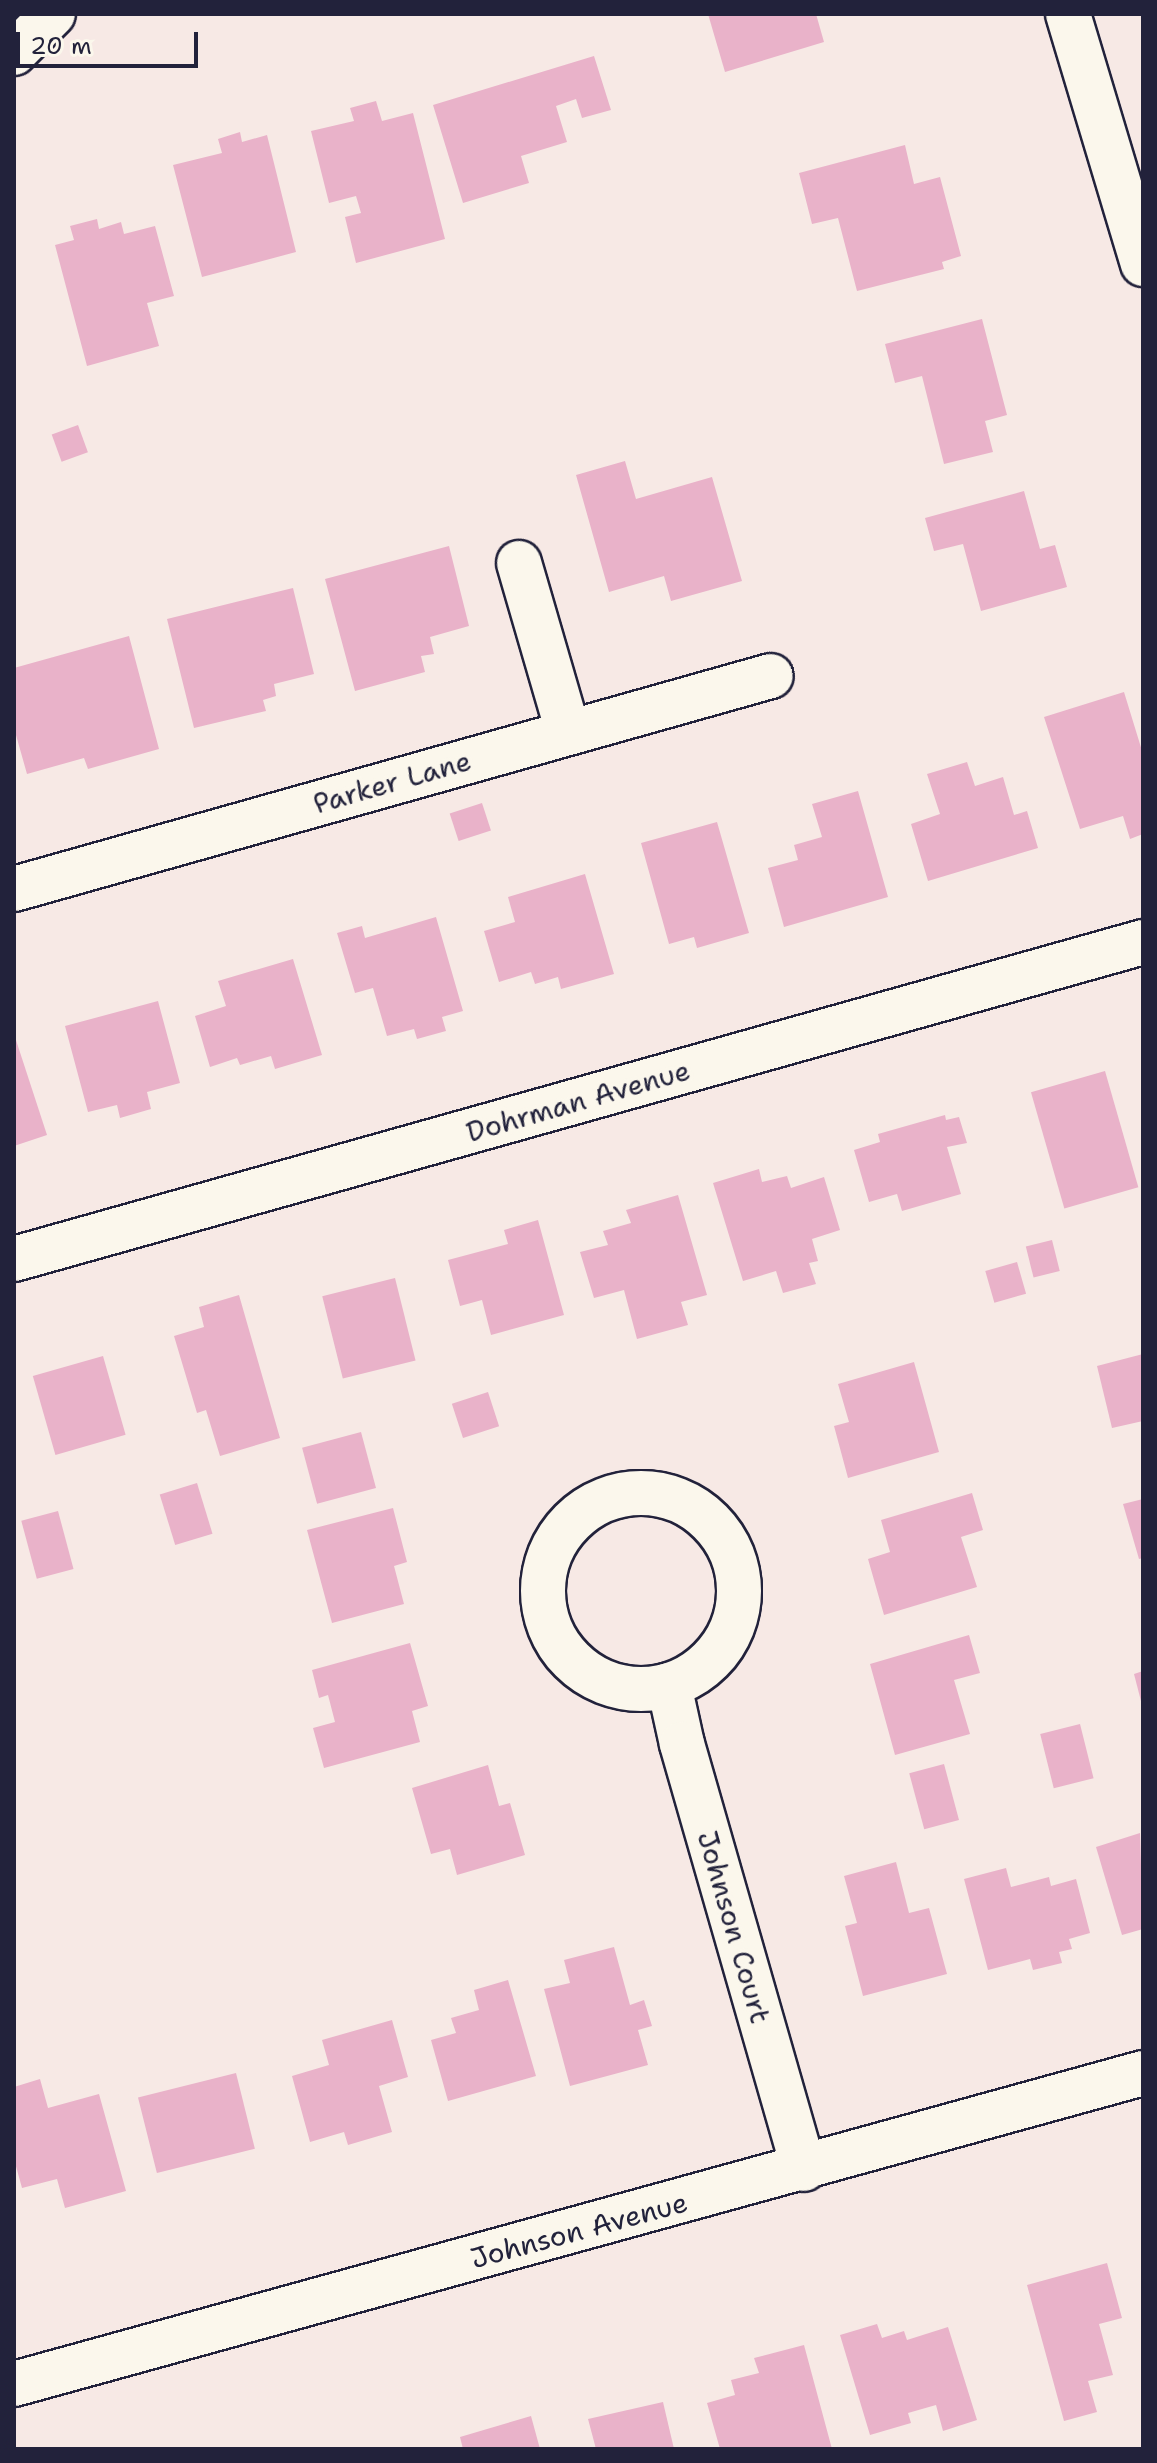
<!DOCTYPE html>
<html>
<head>
<meta charset="utf-8">
<style>
	body { margin:0 }
	#map { position:relative; width:1157px; height:2463px; overflow:hidden; background:#f7e9e5; font-family:"Shantell Sans",sans-serif }
	div>[style] { position:absolute }
	[style*='--x'] { left:calc(var(--x)*1px); top:calc(var(--y)*1px); width:calc(var(--w)*1px); rotate:calc(var(--a)*1deg) }
	.building>* { inset:0; background:#e9b2c9; transform-origin:0 0 }
	.roads { filter:drop-shadow(2px 0 #22223b) drop-shadow(-2px 0 #22223b) drop-shadow(0 2px #22223b) drop-shadow(0 -2px #22223b) }
	.minor>* { height:44px; margin:-22px; padding:0 22px; transform-origin:22px; border-radius:22px; background:#fbf7ec }
	.minor>.ring { margin:-22px; padding:0; box-sizing:content-box; background:none; border:44px solid #fbf7ec; border-radius:50% }
	span { translate:-50% -50%; white-space:nowrap; text-align:center; line-height:1.15; -webkit-text-stroke:8px #fbf7ec; paint-order:stroke }
	.street-label { font-size:28px; color:#22223b }
	.frame { position:absolute; inset:0; border:16px solid #22223b; pointer-events:none }
	.scale { position:absolute; left:16px; top:32px; width:182px; height:36px; box-sizing:border-box; border:4px solid #22223b; border-top:0; padding-left:10px; font-size:24px; line-height:28px; white-space:nowrap; color:#22223b; -webkit-text-stroke:6px #fbf7ec; paint-order:stroke }
</style>
</head>
<body>
<div id="map">
	<div class="building">
		<div style="clip-path:polygon(708px 14px,816px 14px,824px 42px,725px 72px)"></div>
		<div style="clip-path:polygon(594px 56px,611px 110px,582px 118px,576px 99px,556px 106px,567px 142px,521px 156px,529px 183px,463px 203px,433px 105px)"></div>
		<div style="clip-path:polygon(376px 101px,382px 121px,413px 113px,445px 239px,356px 263px,345px 217px,361px 213px,356px 196px,329px 203px,311px 131px,354px 121px,350px 108px)"></div>
		<div style="clip-path:polygon(240px 132px,242px 142px,267px 135px,296px 252px,202px 277px,173px 165px,222px 153px,218px 139px)"></div>
		<div style="clip-path:polygon(905px 145px,914px 184px,940px 177px,961px 256px,942px 262px,944px 269px,857px 291px,838px 218px,812px 224px,799px 173px)"></div>
		<div style="clip-path:polygon(97px 219px,99px 229px,121px 222px,124px 234px,155px 226px,174px 296px,147px 303px,159px 346px,87px 366px,55px 245px,74px 240px,70px 226px)"></div>
		<div style="clip-path:polygon(982px 319px,1007px 415px,985px 421px,993px 452px,944px 464px,922px 376px,895px 383px,885px 344px)"></div>
		<div style="left:78px;top:425px;width:29px;height:28px;rotate:70deg"></div>
		<div style="clip-path:polygon(625px 461px,636px 499px,712px 477px,742px 581px,671px 601px,664px 576px,609px 592px,576px 475px)"></div>
		<div style="clip-path:polygon(1024px 491px,1040px 549px,1055px 545px,1067px 587px,981px 611px,963px 544px,934px 551px,925px 518px)"></div>
		<div style="clip-path:polygon(449px 546px,469px 626px,430px 637px,434px 654px,421px 656px,425px 672px,355px 691px,325px 579px)"></div>
		<div style="clip-path:polygon(293px 588px,314px 674px,274px 684px,276px 696px,263px 700px,266px 711px,194px 728px,167px 619px)"></div>
		<div style="clip-path:polygon(129px 636px,159px 749px,88px 769px,84px 758px,27px 774px,14px 728px,14px 668px)"></div>
		<div style="clip-path:polygon(1124px 692px,1143px 754px,1143px 834px,1130px 839px,1123px 816px,1080px 829px,1044px 717px)"></div>
		<div style="clip-path:polygon(967px 762px,975px 786px,1003px 777px,1014px 815px,1027px 811px,1038px 848px,928px 881px,911px 824px,940px 814px,927px 774px)"></div>
		<div style="clip-path:polygon(858px 791px,888px 897px,784px 927px,768px 868px,798px 860px,794px 845px,822px 837px,812px 804px)"></div>
		<div style="left:482px;top:803px;width:29px;height:34px;rotate:72deg"></div>
		<div style="clip-path:polygon(717px 822px,749px 933px,697px 948px,694px 937px,669px 944px,641px 843px)"></div>
		<div style="clip-path:polygon(585px 874px,614px 974px,561px 989px,558px 977px,535px 984px,531px 972px,499px 982px,484px 931px,515px 922px,508px 897px)"></div>
		<div style="clip-path:polygon(436px 917px,463px 1011px,442px 1017px,446px 1031px,417px 1039px,414px 1029px,387px 1036px,373px 988px,355px 993px,337px 933px,362px 926px,365px 938px)"></div>
		<div style="clip-path:polygon(293px 959px,322px 1055px,275px 1069px,271px 1056px,240px 1065px,237px 1058px,210px 1067px,195px 1016px,226px 1006px,218px 981px)"></div>
		<div style="clip-path:polygon(158px 1001px,180px 1083px,147px 1092px,151px 1109px,120px 1118px,117px 1105px,88px 1112px,65px 1026px)"></div>
		<div style="clip-path:polygon(14px 1034px,47px 1135px,14px 1146px)"></div>
		<div style="left:1105px;top:1071px;width:121px;height:77px;rotate:74deg"></div>
		<div style="clip-path:polygon(945px 1115px,946px 1120px,959px 1117px,967px 1143px,947px 1147px,961px 1194px,902px 1211px,897px 1194px,869px 1202px,854px 1150px,880px 1142px,878px 1134px)"></div>
		<div style="clip-path:polygon(759px 1169px,762px 1182px,787px 1176px,791px 1188px,824px 1177px,840px 1230px,812px 1239px,818px 1261px,809px 1263px,816px 1284px,783px 1293px,776px 1271px,743px 1281px,713px 1183px)"></div>
		<div style="clip-path:polygon(678px 1195px,707px 1295px,681px 1302px,688px 1325px,637px 1339px,624px 1290px,594px 1298px,580px 1252px,608px 1245px,603px 1231px,631px 1223px,626px 1210px)"></div>
		<div style="clip-path:polygon(538px 1220px,564px 1315px,491px 1335px,482px 1300px,460px 1306px,448px 1260px,508px 1244px,504px 1230px)"></div>
		<div style="left:1052px;top:1240px;width:32px;height:27px;rotate:76deg"></div>
		<div style="left:1017px;top:1262px;width:33px;height:33px;rotate:74deg"></div>
		<div style="left:395px;top:1278px;width:85px;height:75px;rotate:76deg"></div>
		<div style="clip-path:polygon(239px 1295px,280px 1438px,220px 1456px,206px 1410px,197px 1413px,174px 1336px,204px 1327px,199px 1307px)"></div>
		<div style="clip-path:polygon(1143px 1354px,1143px 1421px,1112px 1428px,1097px 1366px)"></div>
		<div style="left:103px;top:1356px;width:82px;height:73px;rotate:74deg"></div>
		<div style="clip-path:polygon(914px 1362px,939px 1452px,848px 1478px,834px 1426px,849px 1422px,838px 1384px)"></div>
		<div style="left:488px;top:1392px;width:36px;height:38px;rotate:72deg"></div>
		<div style="left:361px;top:1432px;width:58px;height:61px;rotate:75deg"></div>
		<div style="left:197px;top:1483px;width:53px;height:39px;rotate:73deg"></div>
		<div style="clip-path:polygon(972px 1493px,983px 1530px,961px 1537px,977px 1587px,884px 1615px,868px 1559px,890px 1552px,881px 1520px)"></div>
		<div style="clip-path:polygon(1143px 1499px,1143px 1558px,1139px 1559px,1123px 1504px)"></div>
		<div style="clip-path:polygon(393px 1508px,407px 1562px,394px 1566px,404px 1604px,332px 1623px,307px 1530px)"></div>
		<div style="left:58px;top:1511px;width:60px;height:38px;rotate:75deg"></div>
		<div style="clip-path:polygon(969px 1635px,980px 1673px,954px 1680px,970px 1734px,895px 1755px,870px 1664px)"></div>
		<div style="clip-path:polygon(410px 1643px,428px 1706px,412px 1711px,420px 1742px,324px 1768px,313px 1728px,335px 1722px,328px 1695px,319px 1698px,312px 1670px)"></div>
		<div style="clip-path:polygon(1143px 1671px,1143px 1704px,1142px 1705px,1134px 1674px)"></div>
		<div style="left:1080px;top:1724px;width:56px;height:41px;rotate:76deg"></div>
		<div style="left:944px;top:1764px;width:58px;height:36px;rotate:75deg"></div>
		<div style="clip-path:polygon(488px 1765px,499px 1806px,510px 1803px,525px 1855px,457px 1875px,450px 1849px,431px 1854px,412px 1788px)"></div>
		<div style="clip-path:polygon(1140px 1833px,1143px 1929px,1122px 1935px,1096px 1847px)"></div>
		<div style="clip-path:polygon(896px 1862px,909px 1913px,929px 1908px,947px 1974px,863px 1996px,845px 1926px,857px 1923px,844px 1876px)"></div>
		<div style="clip-path:polygon(1006px 1868px,1011px 1887px,1049px 1877px,1051px 1886px,1076px 1879px,1090px 1933px,1069px 1939px,1072px 1949px,1059px 1952px,1062px 1963px,1033px 1970px,1030px 1959px,988px 1970px,964px 1879px)"></div>
		<div style="clip-path:polygon(614px 1947px,630px 2005px,644px 2000px,652px 2026px,638px 2030px,648px 2065px,570px 2086px,544px 1989px,570px 1983px,564px 1960px)"></div>
		<div style="clip-path:polygon(508px 1980px,536px 2076px,448px 2101px,431px 2040px,456px 2033px,451px 2018px,479px 2010px,474px 1990px)"></div>
		<div style="clip-path:polygon(392px 2020px,408px 2077px,379px 2086px,392px 2132px,348px 2145px,344px 2132px,310px 2142px,292px 2076px,329px 2065px,322px 2040px)"></div>
		<div style="left:236px;top:2073px;width:78px;height:101px;rotate:76deg"></div>
		<div style="clip-path:polygon(40px 2079px,48px 2108px,99px 2094px,126px 2191px,65px 2208px,57px 2179px,22px 2188px,14px 2159px,14px 2087px)"></div>
		<div style="clip-path:polygon(1107px 2263px,1122px 2318px,1099px 2324px,1113px 2375px,1088px 2381px,1097px 2412px,1064px 2421px,1027px 2285px)"></div>
		<div style="clip-path:polygon(877px 2324px,882px 2338px,904px 2331px,907px 2340px,948px 2327px,977px 2420px,943px 2431px,936px 2405px,908px 2413px,911px 2423px,870px 2435px,840px 2335px)"></div>
		<div style="clip-path:polygon(804px 2345px,832px 2449px,720px 2449px,707px 2403px,735px 2395px,731px 2380px,759px 2373px,754px 2358px)"></div>
		<div style="clip-path:polygon(663px 2402px,674px 2449px,596px 2449px,588px 2419px)"></div>
		<div style="clip-path:polygon(531px 2416px,540px 2449px,463px 2449px,460px 2437px)"></div>
	</div>
	<div class="roads">
		<div class="minor">
			<div style="--x:1068;--y:14;--w:261;--a:73.3"></div>
			<div style="--x:14;--y:53;--w:55;--a:-45"></div>
			<div style="--x:519;--y:563;--w:176;--a:73.8"></div>
			<div style="--x:14;--y:889;--w:786;--a:-15.72"></div>
			<div style="--x:14;--y:1259;--w:1173;--a:-15.68"></div>
			<div class="ring" style="left:543px;top:1493px;width:152px;height:152px"></div>
			<div style="--x:669;--y:1685;--w:60;--a:77.6"></div>
			<div style="--x:682;--y:1744;--w:442;--a:74"></div>
			<div style="--x:14;--y:2384;--w:1171;--a:-15.4"></div>
		</div>
	</div>
	<div class="street-label">
		<span style="left:392px;top:782px;rotate:-16deg">Parker Lane</span>
		<span style="left:578px;top:1101px;rotate:-16deg">Dohrman Avenue</span>
		<span style="left:734px;top:1927px;rotate:74deg">Johnson Court</span>
		<span style="left:579px;top:2230px;rotate:-15deg">Johnson Avenue</span>
	</div>
	<div class="frame"></div>
	<div class="scale">20 m</div>
</div>
</body>
</html>
